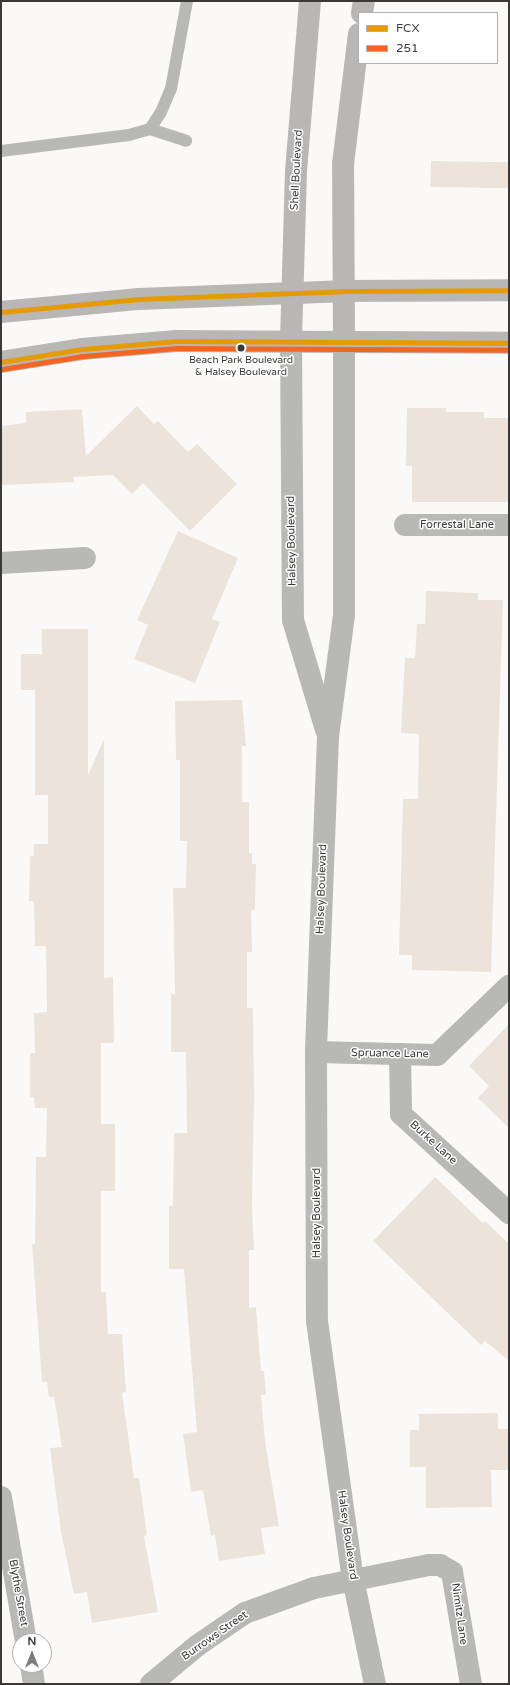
<!DOCTYPE html>
<html>
<head>
<meta charset="utf-8">
<style>
	body { margin:0 }
	#map { position:relative; width:510px; height:1685px; overflow:hidden; background:#fbf9f7; font-family:"Varela Round",sans-serif }
	div>[style] { position:absolute }
	[style*='--x'] { left:calc(var(--x)*1px); top:calc(var(--y)*1px); width:calc(var(--w)*1px); rotate:calc(var(--a)*1deg) }
	.building>* { inset:0; background:#ece4db; transform-origin:0 0 }
	.lane>* { height:12px; margin:-6px; padding:0 6px; transform-origin:6px; border-radius:6px; background:#b8b8b6 }
	.street>* { height:22px; margin:-11px; padding:0 11px; transform-origin:11px; border-radius:11px; background:#b8b8b6 }
	.secondary>* { height:22px; margin:-11px; padding:0 11px; transform-origin:11px; border-radius:11px; background:#b8b7b6 }
	.bus-1>* { height:5px; margin:-2.5px; padding:0 2.5px; transform-origin:2.5px; border-radius:2.5px; background:#e49b06 }
	.bus-2>* { height:5px; margin:-2.5px; padding:0 2.5px; transform-origin:2.5px; border-radius:2.5px; background:#f26522 }
	.dots>* { width:11px; height:11px; translate:-50% -50%; box-sizing:border-box; border:2px solid #fff; border-radius:50% }
	span { translate:-50% -50%; white-space:nowrap; text-align:center; line-height:1.15; -webkit-text-stroke:3px #fff; paint-order:stroke }
	.bus-label { font-size:10px; color:#3a3938 }
	.street-label { font-size:11px; color:#3a3938 }
	.frame { position:absolute; inset:0; border:2px solid #3a3938; pointer-events:none }
	.legend { position:absolute; left:358px; top:12px; width:140px; height:52px; box-sizing:border-box; background:#fff; border:1px solid #b0b0af; margin:0; padding:5px 7px; list-style:none; font-size:12px; color:#3a3938 }
	.legend li { display:flex; align-items:center; gap:8px; height:20px }
	.legend b { width:20px; border:1px solid #b0b0af }
	.north { position:absolute; left:12px; top:1633px; width:40px; height:40px; box-sizing:border-box; background:#fff; border:1px solid #b0b0af; border-radius:50%; rotate:0deg; font-size:11px; font-weight:700; line-height:16px; text-align:center; color:#3a3938 }
	.north::after { content:''; display:block; margin:auto; width:14px; height:18px; background:#7e7c7b; clip-path:polygon(50% 0,100% 100%,50% 72%,0 100%) }
</style>
</head>
<body>
<div id="map">
	<div class="building">
		<div style="left:431px;top:161px;width:78px;height:26px;rotate:1deg"></div>
		<div style="clip-path:polygon(137px 406px,154px 424px,158px 421px,188px 452px,197px 444px,237px 484px,190px 531px,143px 483px,132px 494px,113px 475px,73px 477px,74px 482px,1px 485px,1px 426px,26px 423px,26px 412px,82px 409px,86px 456px)"></div>
		<div style="clip-path:polygon(407px 408px,446px 408px,446px 412px,484px 412px,484px 418px,509px 418px,509px 502px,412px 502px,412px 466px,406px 466px)"></div>
		<div style="clip-path:polygon(178px 531px,238px 558px,212px 619px,220px 622px,195px 683px,134px 659px,148px 625px,137px 620px)"></div>
		<div style="clip-path:polygon(426px 591px,478px 593px,478px 600px,503px 600px,491px 972px,412px 970px,412px 955px,399px 955px,403px 799px,418px 799px,419px 734px,401px 733px,405px 658px,415px 658px,417px 624px,425px 624px)"></div>
		<div style="clip-path:polygon(42px 629px,88px 629px,88px 775px,104px 739px,104px 978px,113px 977px,114px 1043px,101px 1043px,101px 1124px,115px 1124px,115px 1191px,101px 1191px,101px 1292px,106px 1292px,108px 1334px,122px 1334px,126px 1392px,122px 1393px,134px 1478px,139px 1478px,147px 1535px,144px 1536px,158px 1612px,92px 1623px,87px 1592px,74px 1594px,61px 1532px,50px 1448px,62px 1447px,54px 1397px,49px 1397px,47px 1382px,42px 1382px,32px 1244px,35px 1244px,36px 1157px,46px 1157px,47px 1108px,35px 1108px,34px 1097px,30px 1097px,30px 1053px,35px 1053px,34px 1013px,47px 1012px,46px 946px,35px 946px,34px 901px,29px 901px,30px 856px,34px 856px,34px 844px,48px 844px,48px 795px,35px 795px,35px 690px,21px 690px,21px 654px,42px 654px)"></div>
		<div style="clip-path:polygon(242px 700px,246px 746px,242px 746px,242px 802px,249px 802px,249px 853px,252px 853px,252px 864px,256px 864px,255px 910px,251px 910px,252px 952px,247px 952px,247px 1008px,253px 1008px,254px 1097px,252px 1205px,254px 1250px,249px 1250px,249px 1308px,256px 1307px,261px 1371px,264px 1371px,266px 1395px,261px 1395px,265px 1441px,279px 1526px,261px 1528px,265px 1554px,219px 1561px,215px 1535px,211px 1536px,203px 1490px,191px 1492px,183px 1434px,197px 1432px,184px 1269px,169px 1269px,169px 1206px,173px 1206px,174px 1133px,187px 1133px,186px 1052px,171px 1052px,171px 994px,175px 994px,173px 888px,186px 888px,187px 841px,180px 841px,180px 760px,176px 760px,175px 701px)"></div>
		<div style="clip-path:polygon(509px 1024px,509px 1128px,478px 1098px,489px 1086px,469px 1066px)"></div>
		<div style="clip-path:polygon(435px 1177px,483px 1223px,485px 1221px,509px 1244px,509px 1361px,485px 1341px,481px 1345px,373px 1241px)"></div>
		<div style="clip-path:polygon(498px 1413px,498px 1429px,509px 1429px,509px 1470px,491px 1470px,492px 1507px,426px 1508px,426px 1467px,410px 1467px,410px 1430px,419px 1430px,419px 1414px)"></div>
	</div>
	<div class="lane">
		<div style="--x:150;--y:129;--w:38;--a:18"></div>
		<div style="--x:1;--y:151;--w:129;--a:-7.1"></div>
		<div style="--x:129;--y:135;--w:22;--a:-16"></div>
		<div style="--x:150;--y:129;--w:20;--a:-57"></div>
		<div style="--x:161;--y:112;--w:25;--a:-67"></div>
		<div style="--x:171;--y:89;--w:89;--a:-79.7"></div>
	</div>
	<div class="street">
		<div style="--x:291;--y:340;--w:280;--a:89.6"></div>
		<div style="--x:293;--y:620;--w:115;--a:73.3"></div>
		<div style="--x:344;--y:342;--w:273;--a:90"></div>
		<div style="--x:344;--y:615;--w:123;--a:97.5"></div>
		<div style="--x:328;--y:737;--w:315;--a:92.2"></div>
		<div style="--x:316;--y:1052;--w:269;--a:89.8"></div>
		<div style="--x:317;--y:1321;--w:260;--a:82.1"></div>
		<div style="--x:353;--y:1579;--w:107;--a:78.2"></div>
		<div style="--x:405;--y:525;--w:104;--a:0"></div>
		<div style="--x:1;--y:563;--w:84;--a:-3.4"></div>
		<div style="--x:316;--y:1052;--w:121;--a:1.4"></div>
		<div style="--x:437;--y:1055;--w:100;--a:-43.8"></div>
		<div style="--x:400;--y:1054;--w:60;--a:89"></div>
		<div style="--x:401;--y:1114;--w:147;--a:42.5"></div>
		<div style="--x:1;--y:1497;--w:146;--a:80.2"></div>
		<div style="--x:31;--y:1665;--w:19;--a:81"></div>
		<div style="--x:151;--y:1684;--w:61;--a:-39.7"></div>
		<div style="--x:198;--y:1645;--w:57;--a:-34.2"></div>
		<div style="--x:245;--y:1613;--w:73;--a:-19.9"></div>
		<div style="--x:314;--y:1588;--w:117;--a:-11.3"></div>
		<div style="--x:429;--y:1565;--w:11;--a:0"></div>
		<div style="--x:440;--y:1565;--w:14;--a:30"></div>
		<div style="--x:452;--y:1572;--w:114;--a:80.4"></div>
	</div>
	<div class="secondary">
		<div style="--x:362;--y:13;--w:12;--a:-81"></div>
		<div style="--x:1;--y:312;--w:139;--a:-5.4"></div>
		<div style="--x:139;--y:299;--w:204;--a:-2.2"></div>
		<div style="--x:343;--y:291;--w:166;--a:-0.3"></div>
		<div style="--x:291;--y:340;--w:169;--a:-88.3"></div>
		<div style="--x:296;--y:171;--w:171;--a:-85.3"></div>
		<div style="--x:344;--y:342;--w:178;--a:-90.3"></div>
		<div style="--x:343;--y:164;--w:131;--a:-83"></div>
		<div style="--x:1;--y:362;--w:82;--a:-9.1"></div>
		<div style="--x:82;--y:349;--w:95;--a:-4.8"></div>
		<div style="--x:177;--y:341;--w:332;--a:0.3"></div>
	</div>
	<div class="bus-1">
		<div style="--x:1;--y:312;--w:139;--a:-5.4"></div>
		<div style="--x:139;--y:299;--w:204;--a:-2.2"></div>
		<div style="--x:343;--y:291;--w:166;--a:-0.3"></div>
		<div style="--x:1;--y:362;--w:82;--a:-9.1"></div>
		<div style="--x:82;--y:349;--w:95;--a:-4.8"></div>
		<div style="--x:177;--y:341;--w:332;--a:0.3"></div>
	</div>
	<div class="bus-2">
		<div style="--x:2;--y:369;--w:82;--a:-9.1"></div>
		<div style="--x:83;--y:356;--w:94;--a:-4.9"></div>
		<div style="--x:177;--y:348;--w:332;--a:0.3"></div>
	</div>
	<div class="dots">
		<div style="left:241px;top:348px;background:#3a3938"></div>
	</div>
	<div class="bus-label">
		<span style="left:241px;top:366px">Beach Park Boulevard<br>&amp; Halsey Boulevard</span>
	</div>
	<div class="street-label">
		<span style="left:297px;top:170px;rotate:-87deg">Shell Boulevard</span>
		<span style="left:457px;top:525px">Forrestal Lane</span>
		<span style="left:292px;top:541px;rotate:-91deg">Halsey Boulevard</span>
		<span style="left:322px;top:889px;rotate:-88deg">Halsey Boulevard</span>
		<span style="left:390px;top:1054px;rotate:1deg">Spruance Lane</span>
		<span style="left:433px;top:1143px;rotate:42deg">Burke Lane</span>
		<span style="left:317px;top:1213px;rotate:-90deg">Halsey Boulevard</span>
		<span style="left:347px;top:1535px;rotate:82deg">Halsey Boulevard</span>
		<span style="left:18px;top:1593px;rotate:80deg">Blythe Street</span>
		<span style="left:459px;top:1614px;rotate:82deg">Nimitz Lane</span>
		<span style="left:215px;top:1636px;rotate:-35deg">Burrows Street</span>
	</div>
	<div class="frame"></div>
	<ul class="legend">
	<li><b style="height:5px;background:#e49b06"></b>FCX</li>
	<li><b style="height:5px;background:#f26522"></b>251</li>
	</ul>
	<div class="north">N</div>
</div>
</body>
</html>
